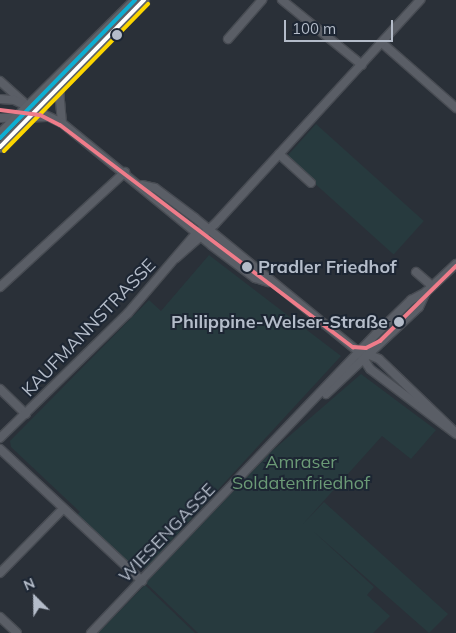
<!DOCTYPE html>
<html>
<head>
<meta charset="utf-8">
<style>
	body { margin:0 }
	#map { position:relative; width:456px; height:633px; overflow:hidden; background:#2a3038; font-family:Mulish,sans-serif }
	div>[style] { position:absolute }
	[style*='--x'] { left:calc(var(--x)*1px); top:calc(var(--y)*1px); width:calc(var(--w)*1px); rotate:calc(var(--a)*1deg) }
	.green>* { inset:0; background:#273a3e; transform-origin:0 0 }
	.roads { filter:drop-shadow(1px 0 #484c53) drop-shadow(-1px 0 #484c53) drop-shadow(0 1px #484c53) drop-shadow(0 -1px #484c53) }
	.minor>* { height:8px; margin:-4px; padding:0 4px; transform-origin:4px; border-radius:4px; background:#5a5e66 }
	.major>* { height:9px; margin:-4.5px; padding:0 4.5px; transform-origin:4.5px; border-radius:4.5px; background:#5c6168 }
	.bus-1>* { height:4px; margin:-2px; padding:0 2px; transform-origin:2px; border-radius:2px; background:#fff }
	.bus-2>* { height:4px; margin:-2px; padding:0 2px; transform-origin:2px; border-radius:2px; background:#fcd600 }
	.bus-3>* { height:4px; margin:-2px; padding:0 2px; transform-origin:2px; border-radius:2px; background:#0dafd3 }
	.tram-1>* { height:4px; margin:-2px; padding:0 2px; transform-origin:2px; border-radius:2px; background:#ef7c8a }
	.dots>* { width:14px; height:14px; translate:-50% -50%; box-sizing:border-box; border:2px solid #1d2633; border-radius:50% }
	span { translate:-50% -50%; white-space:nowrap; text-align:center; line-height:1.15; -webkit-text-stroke:4px #1d2633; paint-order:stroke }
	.stop-label { font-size:18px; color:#b4bcc9; font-weight:700 }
	.left { translate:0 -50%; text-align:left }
	.right { translate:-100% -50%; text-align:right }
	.street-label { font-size:18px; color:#b4bcc9 }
	.park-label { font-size:18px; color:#6b9a76 }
	.north { position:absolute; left:10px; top:573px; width:50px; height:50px; -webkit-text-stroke:4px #1d2633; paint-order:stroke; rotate:337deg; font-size:14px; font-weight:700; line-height:20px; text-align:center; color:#b4bcc9 }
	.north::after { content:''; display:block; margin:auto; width:18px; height:22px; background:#b4bcc9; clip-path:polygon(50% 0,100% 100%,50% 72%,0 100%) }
	.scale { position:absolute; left:284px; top:20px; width:109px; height:22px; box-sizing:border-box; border:2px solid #b4bcc9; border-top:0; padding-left:6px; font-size:15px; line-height:18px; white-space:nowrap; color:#b4bcc9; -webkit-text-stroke:4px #1d2633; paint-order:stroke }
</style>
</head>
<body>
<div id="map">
	<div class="green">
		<div style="left:316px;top:124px;width:145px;height:45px;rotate:42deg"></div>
		<div style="clip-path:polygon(209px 255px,341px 356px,146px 568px,130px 565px,76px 516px,80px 512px,11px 447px,10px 441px,149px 300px,161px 311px)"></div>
		<div style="clip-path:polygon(361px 374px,436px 430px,411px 459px,382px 436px,303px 524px,324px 502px,448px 614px,429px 633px,313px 531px,374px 587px,367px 595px,390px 616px,373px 633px,198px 633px,146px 583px,272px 451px)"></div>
		<div style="clip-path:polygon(145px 585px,195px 633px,98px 633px)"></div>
	</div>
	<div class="roads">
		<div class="minor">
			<div style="--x:282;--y:0;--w:103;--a:39.1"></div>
			<div style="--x:228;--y:39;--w:52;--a:-48.9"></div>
			<div style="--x:383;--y:44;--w:97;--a:41.2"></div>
			<div style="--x:0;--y:81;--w:31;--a:42"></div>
			<div style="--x:59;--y:89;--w:34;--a:85"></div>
			<div style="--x:0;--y:99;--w:14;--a:4"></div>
			<div style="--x:14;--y:100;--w:53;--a:25.6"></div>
			<div style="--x:62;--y:123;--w:193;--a:39.3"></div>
			<div style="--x:211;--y:245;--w:55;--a:36.9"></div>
			<div style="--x:255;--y:278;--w:14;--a:17"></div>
			<div style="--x:0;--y:118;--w:47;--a:-1.2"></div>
			<div style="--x:279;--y:154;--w:43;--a:42.2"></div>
			<div style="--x:142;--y:185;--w:13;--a:13"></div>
			<div style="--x:155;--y:188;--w:50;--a:36.9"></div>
			<div style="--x:195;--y:218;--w:212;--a:39.3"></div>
			<div style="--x:359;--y:352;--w:20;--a:57"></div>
			<div style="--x:370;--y:369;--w:108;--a:37.1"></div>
			<div style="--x:176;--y:258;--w:52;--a:-41.1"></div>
			<div style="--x:215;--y:224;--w:304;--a:-47.5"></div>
			<div style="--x:416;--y:272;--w:21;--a:41"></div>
			<div style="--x:0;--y:287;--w:170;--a:-42.6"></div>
			<div style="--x:365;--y:353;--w:15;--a:23"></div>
			<div style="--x:379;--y:359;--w:103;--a:43.8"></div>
			<div style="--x:0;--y:389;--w:36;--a:44"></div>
			<div style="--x:326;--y:394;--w:127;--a:-43.1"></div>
			<div style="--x:419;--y:307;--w:17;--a:-65"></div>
			<div style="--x:426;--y:292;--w:41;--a:-43"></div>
			<div style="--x:0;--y:438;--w:179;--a:-44.3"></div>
			<div style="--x:128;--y:313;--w:108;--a:-49.5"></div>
			<div style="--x:0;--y:449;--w:194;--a:42.9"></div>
			<div style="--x:0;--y:573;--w:90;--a:-45.5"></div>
			<div style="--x:0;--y:617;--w:23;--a:43"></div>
			<div style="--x:91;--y:633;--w:413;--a:-46.4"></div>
			<div style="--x:376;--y:334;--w:49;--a:-44.2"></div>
			<div style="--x:411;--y:300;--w:17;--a:-28"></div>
		</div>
		<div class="major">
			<div style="--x:0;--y:133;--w:189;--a:-44.8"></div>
			<div style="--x:0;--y:147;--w:206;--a:-45.6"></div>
		</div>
	</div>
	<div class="bus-1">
		<div style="--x:0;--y:147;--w:206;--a:-45.6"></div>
	</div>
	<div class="bus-2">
		<div style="--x:4;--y:151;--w:206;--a:-45.6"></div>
	</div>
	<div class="bus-3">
		<div style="--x:0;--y:138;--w:193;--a:-45.6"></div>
	</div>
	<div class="tram-1">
		<div style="--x:0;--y:110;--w:40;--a:7.1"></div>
		<div style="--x:40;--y:115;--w:22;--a:27"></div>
		<div style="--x:60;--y:125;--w:368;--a:37.2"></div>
		<div style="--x:353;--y:347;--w:13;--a:4"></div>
		<div style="--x:366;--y:348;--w:16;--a:-27"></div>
		<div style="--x:380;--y:341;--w:107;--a:-44.6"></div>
	</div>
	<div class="dots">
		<div style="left:117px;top:35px;background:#b4bcc9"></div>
		<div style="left:247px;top:267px;background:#b4bcc9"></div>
		<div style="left:399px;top:322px;background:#b4bcc9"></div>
	</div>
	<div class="stop-label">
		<span class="left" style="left:258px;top:267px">Pradler Friedhof</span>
		<span class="right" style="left:388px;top:322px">Philippine-Welser-Straße</span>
	</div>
	<div class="street-label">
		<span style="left:89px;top:328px;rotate:-46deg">KAUFMANNSTRASSE</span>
		<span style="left:167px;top:533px;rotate:-46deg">WIESENGASSE</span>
	</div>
	<div class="park-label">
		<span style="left:301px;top:473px">Amraser<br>Soldatenfriedhof</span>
	</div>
	<div class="north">N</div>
	<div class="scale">100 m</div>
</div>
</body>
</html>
